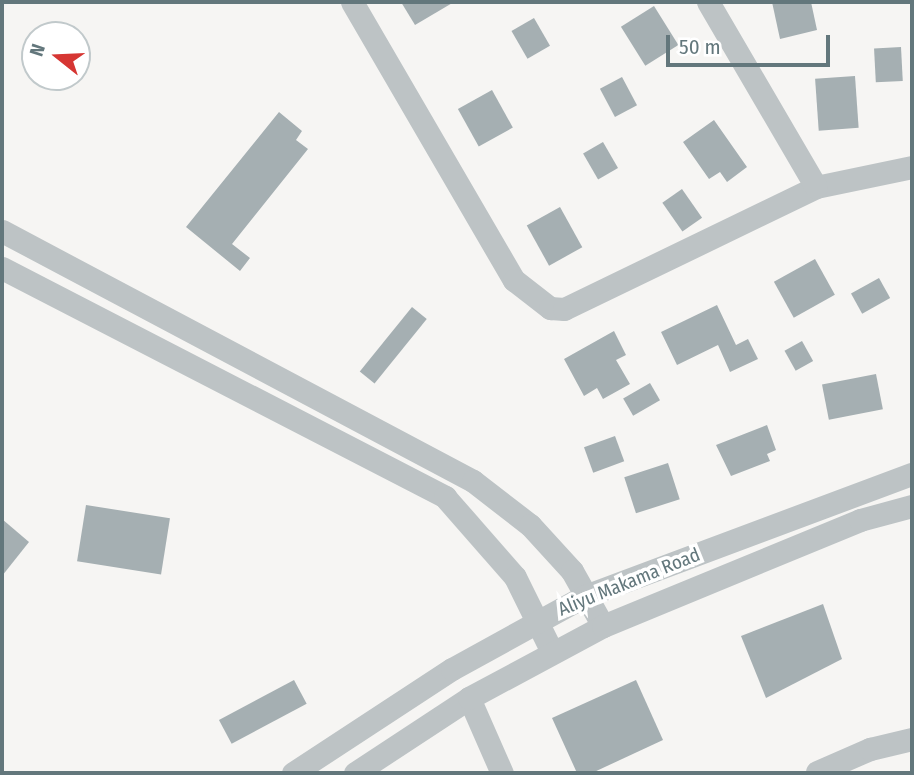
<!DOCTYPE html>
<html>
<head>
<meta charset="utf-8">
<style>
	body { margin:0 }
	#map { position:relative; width:914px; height:775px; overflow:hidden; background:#f6f5f3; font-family:"Fira Sans Condensed",sans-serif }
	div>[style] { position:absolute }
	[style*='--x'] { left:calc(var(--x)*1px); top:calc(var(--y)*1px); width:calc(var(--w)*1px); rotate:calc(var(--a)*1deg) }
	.building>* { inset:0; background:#a5afb2; transform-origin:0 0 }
	.minor>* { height:23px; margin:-11.5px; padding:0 11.5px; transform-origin:11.5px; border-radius:11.5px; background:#bdc3c5 }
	span { translate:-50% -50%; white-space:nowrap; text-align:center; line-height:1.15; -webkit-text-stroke:7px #fff; paint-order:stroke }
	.street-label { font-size:19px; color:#63777c }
	.frame { position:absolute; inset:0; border:4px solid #63777c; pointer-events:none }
	.north { position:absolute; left:21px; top:21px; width:70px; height:70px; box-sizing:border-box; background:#fff; border:2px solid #c1c9cb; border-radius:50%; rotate:288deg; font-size:19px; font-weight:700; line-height:28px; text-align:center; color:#63777c }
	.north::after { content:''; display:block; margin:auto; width:24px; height:32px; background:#d63633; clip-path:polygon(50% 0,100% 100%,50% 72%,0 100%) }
	.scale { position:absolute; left:666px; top:35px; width:164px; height:32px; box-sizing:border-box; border:4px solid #63777c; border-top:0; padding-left:9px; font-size:21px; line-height:24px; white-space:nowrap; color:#63777c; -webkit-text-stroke:5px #fff; paint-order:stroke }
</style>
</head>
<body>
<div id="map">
	<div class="building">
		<div style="clip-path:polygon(401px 2px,454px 2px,415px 25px)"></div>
		<div style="clip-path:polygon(772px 2px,811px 2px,817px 30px,780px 39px)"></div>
		<div style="left:654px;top:6px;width:46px;height:39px;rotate:58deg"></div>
		<div style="left:534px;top:18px;width:32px;height:26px;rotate:60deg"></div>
		<div style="left:901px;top:47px;width:34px;height:27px;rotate:87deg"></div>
		<div style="left:855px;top:76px;width:52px;height:40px;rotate:86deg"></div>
		<div style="left:622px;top:77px;width:32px;height:25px;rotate:62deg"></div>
		<div style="left:492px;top:90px;width:43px;height:39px;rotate:61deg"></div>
		<div style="clip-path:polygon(279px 112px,302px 131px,296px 140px,308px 149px,232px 244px,250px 258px,240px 271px,186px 227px)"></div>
		<div style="clip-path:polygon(714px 120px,747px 167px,727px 182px,720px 172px,709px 179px,683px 142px)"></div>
		<div style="left:603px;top:142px;width:30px;height:23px;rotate:60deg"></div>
		<div style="left:682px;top:189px;width:35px;height:24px;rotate:55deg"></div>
		<div style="left:560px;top:207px;width:46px;height:38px;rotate:61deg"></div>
		<div style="left:815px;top:259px;width:41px;height:47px;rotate:61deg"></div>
		<div style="left:879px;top:278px;width:23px;height:32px;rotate:61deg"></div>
		<div style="clip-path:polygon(717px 305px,736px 345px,748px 339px,758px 359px,730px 372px,718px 345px,677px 365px,661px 332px)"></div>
		<div style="left:412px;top:307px;width:19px;height:83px;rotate:39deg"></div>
		<div style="clip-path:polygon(614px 331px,626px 355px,616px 360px,630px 384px,603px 399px,597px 388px,584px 396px,564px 359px)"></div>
		<div style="left:802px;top:341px;width:23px;height:20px;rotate:61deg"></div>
		<div style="left:876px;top:374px;width:36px;height:55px;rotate:79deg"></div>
		<div style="left:650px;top:383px;width:20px;height:31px;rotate:60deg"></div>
		<div style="clip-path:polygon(767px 425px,776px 450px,767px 454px,770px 461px,731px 476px,716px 445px)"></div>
		<div style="left:615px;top:436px;width:27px;height:33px;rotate:70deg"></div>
		<div style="left:668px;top:463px;width:38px;height:46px;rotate:72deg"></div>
		<div style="left:86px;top:505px;width:85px;height:57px;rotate:9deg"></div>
		<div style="clip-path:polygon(2px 519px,29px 542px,2px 576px)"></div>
		<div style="clip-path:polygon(823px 604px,842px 659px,766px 698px,741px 636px)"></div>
		<div style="left:294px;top:680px;width:27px;height:85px;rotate:62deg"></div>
		<div style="clip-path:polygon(636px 680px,663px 740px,592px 773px,577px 773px,552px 718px)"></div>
	</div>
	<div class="minor">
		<div style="--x:352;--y:2;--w:322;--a:59.8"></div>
		<div style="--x:514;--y:280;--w:46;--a:37.9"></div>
		<div style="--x:550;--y:308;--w:14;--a:4"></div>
		<div style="--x:564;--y:309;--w:280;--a:-25.8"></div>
		<div style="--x:816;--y:187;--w:98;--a:-11.8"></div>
		<div style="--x:708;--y:2;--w:214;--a:59.7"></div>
		<div style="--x:2;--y:231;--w:533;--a:27.96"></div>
		<div style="--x:473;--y:481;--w:72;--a:37.7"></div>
		<div style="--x:530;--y:525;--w:62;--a:47.6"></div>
		<div style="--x:572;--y:571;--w:63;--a:60.6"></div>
		<div style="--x:2;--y:268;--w:499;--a:27.3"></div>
		<div style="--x:445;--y:497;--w:106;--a:48.8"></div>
		<div style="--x:515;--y:577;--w:84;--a:63.7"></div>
		<div style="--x:469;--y:698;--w:82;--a:66.3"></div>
		<div style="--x:817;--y:772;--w:58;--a:-23.5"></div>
		<div style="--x:870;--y:749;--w:43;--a:-13.4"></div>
		<div style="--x:293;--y:773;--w:190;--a:-33.2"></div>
		<div style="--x:452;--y:669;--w:152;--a:-28.8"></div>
		<div style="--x:585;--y:596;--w:349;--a:-20.5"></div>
		<div style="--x:355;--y:773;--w:136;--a:-33.3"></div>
		<div style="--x:469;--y:698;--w:152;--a:-28.2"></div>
		<div style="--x:603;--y:626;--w:278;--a:-22.4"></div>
		<div style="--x:860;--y:520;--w:54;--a:-15.1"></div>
	</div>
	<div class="street-label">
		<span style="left:629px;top:582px;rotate:-22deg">Aliyu Makama Road</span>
	</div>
	<div class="frame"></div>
	<div class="north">N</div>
	<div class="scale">50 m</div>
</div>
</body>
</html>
